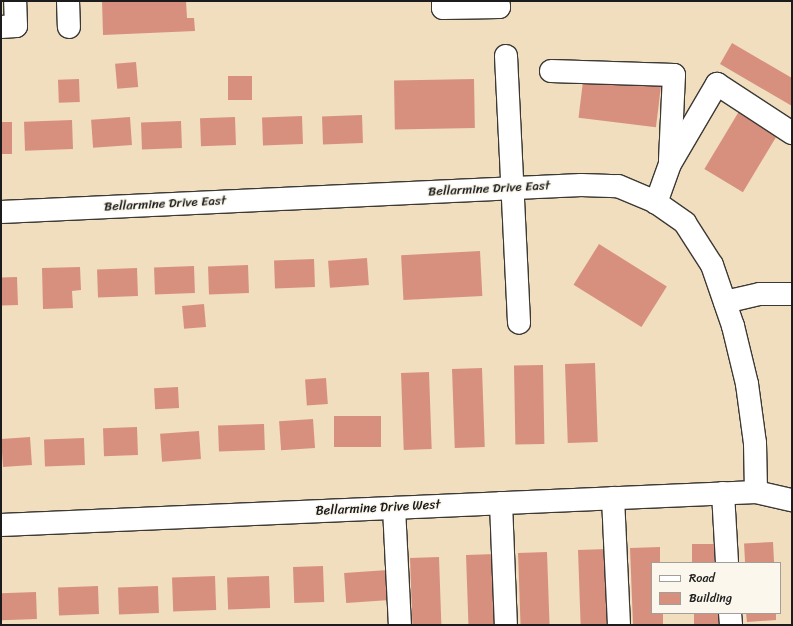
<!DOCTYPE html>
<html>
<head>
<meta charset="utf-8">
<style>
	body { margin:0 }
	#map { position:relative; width:793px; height:626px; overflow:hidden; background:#f1debf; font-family:Sriracha,sans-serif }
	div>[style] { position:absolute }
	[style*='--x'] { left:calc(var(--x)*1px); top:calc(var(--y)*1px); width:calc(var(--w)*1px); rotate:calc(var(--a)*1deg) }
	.building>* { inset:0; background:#d8907e; transform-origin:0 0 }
	.roads { filter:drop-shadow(1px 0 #3c3934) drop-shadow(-1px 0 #3c3934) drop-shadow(0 1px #3c3934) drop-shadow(0 -1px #3c3934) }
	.minor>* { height:22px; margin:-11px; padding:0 11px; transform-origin:11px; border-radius:11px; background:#fff }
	span { translate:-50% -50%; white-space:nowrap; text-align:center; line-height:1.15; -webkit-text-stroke:3px #fbf7ec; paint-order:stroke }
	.street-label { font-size:13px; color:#1c1c1c }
	.frame { position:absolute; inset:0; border:2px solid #1c1c1c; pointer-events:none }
	.legend { position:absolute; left:651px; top:562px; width:130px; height:52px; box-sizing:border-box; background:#fbf7ec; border:1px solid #a29f99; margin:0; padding:5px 7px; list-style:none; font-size:12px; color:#1c1c1c }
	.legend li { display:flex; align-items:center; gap:8px; height:20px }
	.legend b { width:20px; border:1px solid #a29f99 }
</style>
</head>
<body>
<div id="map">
	<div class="building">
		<div style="clip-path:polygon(102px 1px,186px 1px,187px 18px,194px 18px,195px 31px,103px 35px)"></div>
		<div style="clip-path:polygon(732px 43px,792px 78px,792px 106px,720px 64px)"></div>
		<div style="left:136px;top:62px;width:25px;height:21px;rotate:85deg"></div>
		<div style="left:584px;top:73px;width:78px;height:45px;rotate:7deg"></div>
		<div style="left:228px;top:76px;width:24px;height:24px"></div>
		<div style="left:79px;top:79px;width:23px;height:21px;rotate:88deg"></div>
		<div style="left:474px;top:79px;width:49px;height:80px;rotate:89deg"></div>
		<div style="left:744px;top:103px;width:45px;height:77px;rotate:31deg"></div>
		<div style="left:362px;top:115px;width:28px;height:40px;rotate:88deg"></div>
		<div style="left:302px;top:116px;width:28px;height:40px;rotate:88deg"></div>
		<div style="left:130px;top:117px;width:28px;height:39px;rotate:86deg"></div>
		<div style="left:235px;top:117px;width:28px;height:35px;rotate:88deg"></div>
		<div style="left:72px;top:120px;width:29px;height:48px;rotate:88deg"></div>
		<div style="left:181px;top:121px;width:27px;height:40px;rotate:88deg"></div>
		<div style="left:1px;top:122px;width:11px;height:32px"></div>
		<div style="left:599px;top:244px;width:80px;height:48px;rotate:32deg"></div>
		<div style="left:480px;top:251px;width:45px;height:79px;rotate:87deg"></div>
		<div style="left:367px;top:258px;width:27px;height:39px;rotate:86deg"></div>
		<div style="left:314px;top:259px;width:28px;height:40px;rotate:88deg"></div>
		<div style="left:248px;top:265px;width:28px;height:40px;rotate:88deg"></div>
		<div style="left:194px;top:266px;width:27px;height:40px;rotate:88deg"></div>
		<div style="clip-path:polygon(80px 267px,81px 290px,72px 291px,73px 308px,43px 309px,42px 268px)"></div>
		<div style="left:137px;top:268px;width:28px;height:40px;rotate:88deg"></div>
		<div style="left:17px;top:277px;width:28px;height:16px;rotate:88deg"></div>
		<div style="left:204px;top:304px;width:23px;height:22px;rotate:85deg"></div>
		<div style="left:595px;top:363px;width:79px;height:30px;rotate:88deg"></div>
		<div style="left:543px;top:365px;width:79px;height:29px;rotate:89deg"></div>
		<div style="left:482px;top:368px;width:79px;height:30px;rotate:88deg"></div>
		<div style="left:429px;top:372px;width:77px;height:28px;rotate:88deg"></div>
		<div style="left:326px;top:378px;width:26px;height:21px;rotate:86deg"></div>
		<div style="left:178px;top:387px;width:21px;height:24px;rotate:87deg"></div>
		<div style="left:381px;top:416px;width:31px;height:47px;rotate:90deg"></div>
		<div style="left:313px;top:419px;width:29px;height:34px;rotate:86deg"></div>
		<div style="left:264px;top:424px;width:26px;height:46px;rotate:88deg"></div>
		<div style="left:137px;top:427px;width:28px;height:34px;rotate:88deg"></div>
		<div style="left:199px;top:431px;width:28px;height:39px;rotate:86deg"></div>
		<div style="left:30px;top:437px;width:28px;height:29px;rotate:86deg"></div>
		<div style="left:84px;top:438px;width:27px;height:40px;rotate:88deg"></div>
		<div style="left:773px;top:542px;width:21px;height:29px;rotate:87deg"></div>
		<div style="left:721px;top:544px;width:19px;height:29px;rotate:90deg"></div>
		<div style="clip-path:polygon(660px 547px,660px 563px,652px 563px,652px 613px,663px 613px,663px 625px,633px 625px,630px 548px)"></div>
		<div style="left:607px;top:549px;width:76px;height:29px;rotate:88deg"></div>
		<div style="left:547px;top:552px;width:73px;height:29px;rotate:88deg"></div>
		<div style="left:495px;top:554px;width:71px;height:29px;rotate:88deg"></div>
		<div style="left:439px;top:557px;width:68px;height:29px;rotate:88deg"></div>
		<div style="left:323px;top:566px;width:36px;height:30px;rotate:88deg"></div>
		<div style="left:388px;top:570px;width:30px;height:44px;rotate:86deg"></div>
		<div style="left:215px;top:576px;width:34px;height:43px;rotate:88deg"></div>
		<div style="left:269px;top:576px;width:32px;height:42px;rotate:88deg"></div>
		<div style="left:98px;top:586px;width:28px;height:40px;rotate:88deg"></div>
		<div style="left:158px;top:586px;width:27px;height:40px;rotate:88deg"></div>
		<div style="left:36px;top:592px;width:27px;height:35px;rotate:88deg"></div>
		<div style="left:694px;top:613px;width:29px;height:11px"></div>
		<div style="clip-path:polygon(746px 613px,776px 613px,776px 620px,747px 622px)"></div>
	</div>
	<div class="roads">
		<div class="minor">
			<div style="--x:68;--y:1;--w:26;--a:88"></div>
			<div style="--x:443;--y:1;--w:7;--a:90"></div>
			<div style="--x:443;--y:8;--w:56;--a:-1"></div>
			<div style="--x:499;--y:7;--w:6;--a:-99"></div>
			<div style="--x:1;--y:27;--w:15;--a:-4"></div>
			<div style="--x:16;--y:26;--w:25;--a:-92"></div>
			<div style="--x:506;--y:56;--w:267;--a:87.2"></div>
			<div style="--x:551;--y:71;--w:123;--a:1.9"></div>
			<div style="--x:674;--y:75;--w:86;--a:92.7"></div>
			<div style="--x:656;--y:203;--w:41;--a:-70.3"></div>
			<div style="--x:670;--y:164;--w:93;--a:-59.6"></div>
			<div style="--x:717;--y:84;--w:90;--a:33.2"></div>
			<div style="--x:1;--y:212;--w:581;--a:-2.67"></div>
			<div style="--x:581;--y:185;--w:37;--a:2"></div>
			<div style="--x:618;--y:186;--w:39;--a:23"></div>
			<div style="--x:654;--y:201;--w:38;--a:35"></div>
			<div style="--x:685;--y:223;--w:50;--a:57.3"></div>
			<div style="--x:712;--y:265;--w:65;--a:71"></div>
			<div style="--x:733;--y:326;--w:60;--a:76.4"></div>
			<div style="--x:747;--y:384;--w:60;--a:82.3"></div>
			<div style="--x:755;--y:443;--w:49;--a:88.8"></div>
			<div style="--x:725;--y:302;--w:36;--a:-13"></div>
			<div style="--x:760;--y:294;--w:32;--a:0"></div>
			<div style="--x:723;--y:493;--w:70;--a:86.7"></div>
			<div style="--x:613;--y:498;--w:127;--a:87.3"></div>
			<div style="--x:501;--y:503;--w:122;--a:87.7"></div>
			<div style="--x:394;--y:508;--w:117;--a:87.1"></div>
			<div style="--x:1;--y:525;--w:756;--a:-2.5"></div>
			<div style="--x:756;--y:492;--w:37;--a:13"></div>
			<div style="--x:730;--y:613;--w:12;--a:85"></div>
		</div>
	</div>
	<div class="street-label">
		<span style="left:489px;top:189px;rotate:-3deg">Bellarmine Drive East</span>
		<span style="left:165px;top:204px;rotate:-3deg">Bellarmine Drive East</span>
		<span style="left:378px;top:508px;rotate:-3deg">Bellarmine Drive West</span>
	</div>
	<div class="frame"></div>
	<ul class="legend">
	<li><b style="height:5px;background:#fff"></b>Road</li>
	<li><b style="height:11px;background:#d8907e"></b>Building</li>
	</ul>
</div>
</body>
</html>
